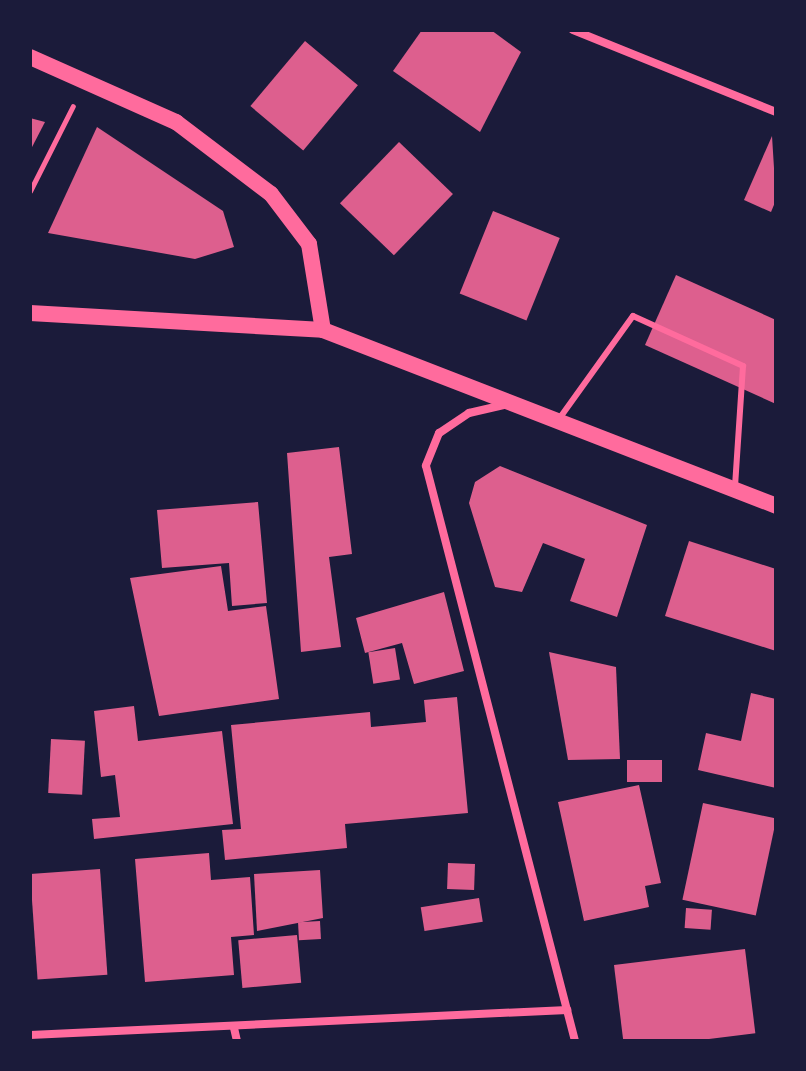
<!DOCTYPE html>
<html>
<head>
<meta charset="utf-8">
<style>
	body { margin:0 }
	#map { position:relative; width:806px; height:1071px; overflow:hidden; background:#1b1b3a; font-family:Helvetica,sans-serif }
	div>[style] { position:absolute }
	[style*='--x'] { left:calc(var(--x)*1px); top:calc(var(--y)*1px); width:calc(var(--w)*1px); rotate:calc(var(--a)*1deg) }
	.building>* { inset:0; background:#dd5f8e; transform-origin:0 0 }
	.path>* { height:5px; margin:-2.5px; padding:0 2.5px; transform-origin:2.5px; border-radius:2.5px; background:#ff6b9d }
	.service>* { height:6px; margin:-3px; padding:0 3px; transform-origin:3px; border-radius:3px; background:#ff6b9d }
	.minor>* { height:8px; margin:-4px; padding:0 4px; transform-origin:4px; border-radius:4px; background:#ff6b9d }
	.secondary>* { height:16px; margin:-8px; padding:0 8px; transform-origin:8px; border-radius:8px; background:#ff6b9d }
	span { translate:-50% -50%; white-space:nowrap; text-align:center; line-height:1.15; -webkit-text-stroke:8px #1b1b3a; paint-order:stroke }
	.frame { position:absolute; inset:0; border:32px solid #1b1b3a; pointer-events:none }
</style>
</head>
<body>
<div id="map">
	<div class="building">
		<div style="clip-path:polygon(422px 30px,491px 30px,521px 52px,480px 132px,393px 71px)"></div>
		<div style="left:305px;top:41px;width:69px;height:85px;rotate:40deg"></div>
		<div style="clip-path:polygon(30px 118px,45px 122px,30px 151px)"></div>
		<div style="clip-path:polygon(97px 127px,223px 211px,234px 247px,195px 259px,48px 233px)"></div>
		<div style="clip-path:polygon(772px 136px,776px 200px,771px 212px,744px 200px)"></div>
		<div style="left:399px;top:142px;width:75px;height:85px;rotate:44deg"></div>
		<div style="left:493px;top:211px;width:72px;height:89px;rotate:22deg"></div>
		<div style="clip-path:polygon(676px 275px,776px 320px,776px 404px,645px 345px)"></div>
		<div style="clip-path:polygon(339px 447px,352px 554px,329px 557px,341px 647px,301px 652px,287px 453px)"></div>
		<div style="clip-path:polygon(500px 466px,647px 525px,617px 617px,570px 601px,585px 559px,543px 543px,522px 592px,495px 587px,469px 503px,475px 482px)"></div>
		<div style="clip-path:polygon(258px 502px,267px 603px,232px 606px,229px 563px,162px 568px,157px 510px)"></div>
		<div style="clip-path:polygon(689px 541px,776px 569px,776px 651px,665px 616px)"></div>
		<div style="clip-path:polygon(221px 566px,228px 611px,266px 606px,279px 699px,159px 716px,130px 578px)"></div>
		<div style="clip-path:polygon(444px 592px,464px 671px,414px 684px,402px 643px,365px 653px,356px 618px)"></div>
		<div style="left:395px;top:648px;width:32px;height:27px;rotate:81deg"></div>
		<div style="clip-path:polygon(549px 652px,616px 667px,620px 759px,568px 760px)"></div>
		<div style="clip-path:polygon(751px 693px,776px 699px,776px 788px,698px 770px,706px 733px,741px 741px)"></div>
		<div style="clip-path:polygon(457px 697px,468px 813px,345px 824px,347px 848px,225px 860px,222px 830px,241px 829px,231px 725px,370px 712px,371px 727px,426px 722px,424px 700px)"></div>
		<div style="clip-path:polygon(134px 706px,138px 741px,222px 731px,233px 824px,94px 839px,92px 819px,120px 817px,115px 775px,101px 777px,94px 711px)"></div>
		<div style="left:51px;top:739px;width:34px;height:54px;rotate:3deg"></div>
		<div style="left:627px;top:760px;width:35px;height:22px"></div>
		<div style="clip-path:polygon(639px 785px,661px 883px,645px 886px,649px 907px,584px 921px,558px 802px)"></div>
		<div style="left:703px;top:803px;width:75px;height:99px;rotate:12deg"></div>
		<div style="clip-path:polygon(209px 853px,211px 880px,250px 877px,254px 935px,231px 937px,234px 975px,145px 982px,135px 859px)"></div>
		<div style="left:448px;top:863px;width:27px;height:26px;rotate:2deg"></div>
		<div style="left:100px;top:869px;width:106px;height:70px;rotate:86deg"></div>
		<div style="clip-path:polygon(320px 870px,323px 918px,257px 931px,254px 874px)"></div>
		<div style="left:479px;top:898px;width:24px;height:59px;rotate:81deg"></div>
		<div style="left:686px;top:908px;width:26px;height:20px;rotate:4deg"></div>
		<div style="left:320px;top:921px;width:18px;height:22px;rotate:87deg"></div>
		<div style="left:297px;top:935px;width:48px;height:59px;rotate:85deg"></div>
		<div style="left:745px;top:949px;width:85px;height:132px;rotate:83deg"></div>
	</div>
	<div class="path">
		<div style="--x:30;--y:191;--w:95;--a:-63.2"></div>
	</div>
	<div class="service">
		<div style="--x:559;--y:419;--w:127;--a:-54.3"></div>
		<div style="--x:633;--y:316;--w:121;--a:24.4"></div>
		<div style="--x:743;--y:366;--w:121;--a:93.8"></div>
	</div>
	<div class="minor">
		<div style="--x:573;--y:30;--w:219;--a:22"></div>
		<div style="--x:508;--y:404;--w:40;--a:167"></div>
		<div style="--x:469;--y:413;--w:36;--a:146"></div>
		<div style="--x:439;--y:433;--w:35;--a:112"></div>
		<div style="--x:426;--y:466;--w:594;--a:75.47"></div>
		<div style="--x:234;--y:1028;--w:13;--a:77"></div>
		<div style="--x:30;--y:1035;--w:538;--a:-2.67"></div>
	</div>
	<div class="secondary">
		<div style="--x:30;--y:57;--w:160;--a:24"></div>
		<div style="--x:176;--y:122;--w:119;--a:37.2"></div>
		<div style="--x:271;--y:194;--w:63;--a:52.8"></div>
		<div style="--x:309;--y:244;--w:87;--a:80.8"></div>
		<div style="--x:30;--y:313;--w:293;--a:3.3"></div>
		<div style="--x:323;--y:330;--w:486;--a:21.2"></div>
	</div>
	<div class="frame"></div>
</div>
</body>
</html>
